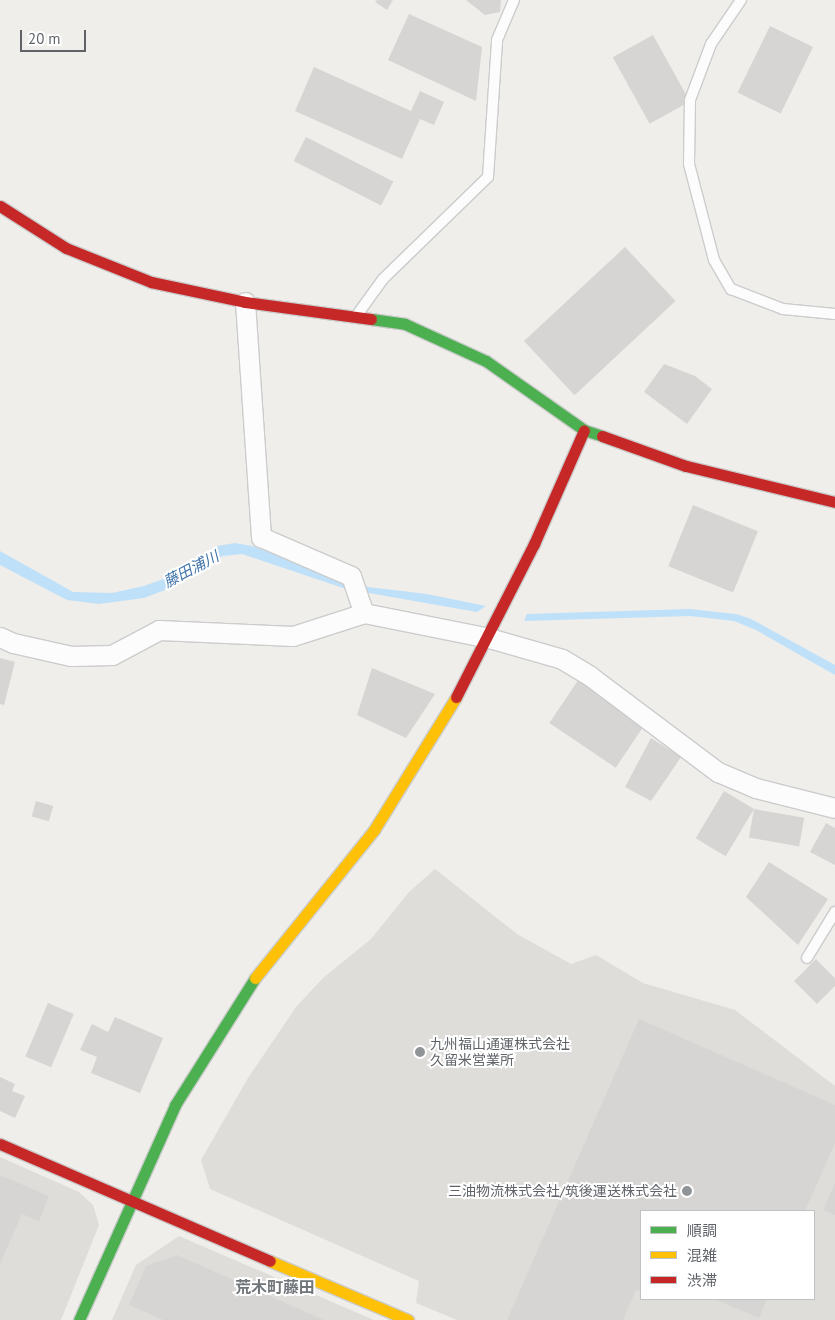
<!DOCTYPE html>
<html>
<head>
<meta charset="utf-8">
<style>
	body { margin:0 }
	#map { position:relative; width:835px; height:1320px; overflow:hidden; background:#efeeea; font-family:"PT Sans","Noto Sans JP",sans-serif }
	div>[style] { position:absolute }
	[style*='--x'] { left:calc(var(--x)*1px); top:calc(var(--y)*1px); width:calc(var(--w)*1px); rotate:calc(var(--a)*1deg) }
	.industrial>* { inset:0; background:#dfddda }
	.water>* { inset:0; background:#bfe0f9 }
	.building>* { inset:0; background:#d6d5d3; transform-origin:0 0 }
	.roads { filter:drop-shadow(1px 0 #cbcccc) drop-shadow(-1px 0 #cbcccc) drop-shadow(0 1px #cbcccc) drop-shadow(0 -1px #cbcccc) }
	.lane>* { height:10px; margin:-5px; padding:0 5px; transform-origin:5px; border-radius:5px; background:#fdfcfc }
	.street>* { height:19px; margin:-9.5px; padding:0 9.5px; transform-origin:9.5px; border-radius:9.5px; background:#fdfcfc }
	.fast>* { height:11px; margin:-5.5px; padding:0 5.5px; transform-origin:5.5px; border-radius:5.5px; background:#4caf50 }
	.slow>* { height:11px; margin:-5.5px; padding:0 5.5px; transform-origin:5.5px; border-radius:5.5px; background:#ffc107 }
	.jam>* { height:11px; margin:-5.5px; padding:0 5.5px; transform-origin:5.5px; border-radius:5.5px; background:#c62828 }
	.dots>* { width:14px; height:14px; translate:-50% -50%; box-sizing:border-box; border:2px solid #fff; border-radius:50% }
	span { translate:-50% -50%; white-space:nowrap; text-align:center; line-height:1.15; -webkit-text-stroke:4px #fff; paint-order:stroke }
	.poi-label { font-size:14px; color:#5f6368 }
	.left { translate:0 -50%; text-align:left }
	.right { translate:-100% -50%; text-align:right }
	.water-label { font-size:15px; color:#4174aa; font-style:italic }
	.quarter-label { font-size:16px; color:#70757a; font-weight:700 }
	.legend { position:absolute; left:640px; top:1210px; width:175px; height:90px; box-sizing:border-box; background:#fff; border:1px solid #bfc1c3; margin:0; padding:6px 9px; list-style:none; font-size:15px; color:#5f6368 }
	.legend li { display:flex; align-items:center; gap:10px; height:25px }
	.legend b { width:25px; border:1px solid #bfc1c3 }
	.scale { position:absolute; left:20px; top:30px; width:66px; height:22px; box-sizing:border-box; border:2px solid #5f6368; border-top:0; padding-left:6px; font-size:15px; line-height:18px; white-space:nowrap; color:#5f6368; -webkit-text-stroke:4px #fff; paint-order:stroke }
</style>
</head>
<body>
<div id="map">
	<div class="industrial">
		<div style="clip-path:polygon(evenodd,435px 869px,517px 934px,571px 964px,596px 955px,643px 983px,735px 1010px,835px 1086px,835px 1320px,457px 1320px,416px 1303px,419px 1281px,210px 1189px,201px 1160px,248px 1078px,296px 1007px,323px 978px,371px 939px,409px 892px,435px 869px,641px 1211px,814px 1211px,814px 1299px,641px 1299px,641px 1211px)"></div>
		<div style="clip-path:polygon(0 1157px,79px 1192px,93px 1205px,99px 1225px,61px 1320px,0 1320px)"></div>
		<div style="clip-path:polygon(179px 1236px,374px 1320px,112px 1320px,136px 1265px)"></div>
	</div>
	<div class="water">
		<div style="clip-path:polygon(235px 543px,252px 546px,368px 587px,427px 594px,486px 606px,477px 612px,346px 589px,242px 554px,222px 556px,178px 585px,144px 598px,99px 604px,67px 600px,0 565px,0 551px,73px 592px,112px 593px,144px 586px,177px 574px,217px 546px)"></div>
		<div style="clip-path:polygon(689px 609px,736px 614px,751px 619px,835px 665px,835px 675px,756px 630px,734px 621px,690px 616px,524px 621px,527px 614px)"></div>
	</div>
	<div class="building">
		<div style="clip-path:polygon(377px 0,393px 0,387px 10px,375px 2px)"></div>
		<div style="clip-path:polygon(466px 0,501px 0,500px 12px,485px 15px)"></div>
		<div style="clip-path:polygon(409px 14px,482px 47px,476px 101px,388px 60px)"></div>
		<div style="left:770px;top:26px;width:48px;height:74px;rotate:26deg"></div>
		<div style="left:653px;top:35px;width:76px;height:46px;rotate:61deg"></div>
		<div style="clip-path:polygon(314px 67px,411px 111px,420px 91px,444px 102px,434px 125px,420px 119px,402px 159px,295px 111px)"></div>
		<div style="left:306px;top:137px;width:98px;height:27px;rotate:27deg"></div>
		<div style="left:625px;top:247px;width:74px;height:138px;rotate:47deg"></div>
		<div style="clip-path:polygon(664px 364px,695px 376px,712px 389px,687px 424px,644px 392px)"></div>
		<div style="left:693px;top:505px;width:70px;height:66px;rotate:22deg"></div>
		<div style="clip-path:polygon(0 658px,15px 662px,4px 705px,0 704px)"></div>
		<div style="clip-path:polygon(372px 668px,435px 694px,406px 738px,357px 715px)"></div>
		<div style="left:579px;top:679px;width:80px;height:53px;rotate:34deg"></div>
		<div style="clip-path:polygon(651px 738px,681px 757px,651px 801px,625px 787px)"></div>
		<div style="left:724px;top:791px;width:35px;height:55px;rotate:31deg"></div>
		<div style="left:36px;top:801px;width:18px;height:16px;rotate:16deg"></div>
		<div style="left:754px;top:809px;width:51px;height:29px;rotate:10deg"></div>
		<div style="clip-path:polygon(826px 823px,835px 828px,835px 865px,810px 852px)"></div>
		<div style="clip-path:polygon(769px 862px,828px 899px,798px 945px,746px 897px)"></div>
		<div style="clip-path:polygon(816px 959px,835px 978px,835px 986px,817px 1004px,794px 981px)"></div>
		<div style="left:48px;top:1003px;width:28px;height:58px;rotate:23deg"></div>
		<div style="clip-path:polygon(115px 1017px,163px 1038px,140px 1093px,91px 1073px,97px 1057px,80px 1050px,92px 1024px,108px 1032px)"></div>
		<div style="clip-path:polygon(639px 1019px,835px 1105px,835px 1143px,805px 1211px,641px 1211px,641px 1292px,636px 1290px,623px 1320px,507px 1320px)"></div>
		<div style="clip-path:polygon(0 1077px,15px 1084px,12px 1091px,25px 1096px,15px 1118px,0 1111px)"></div>
		<div style="clip-path:polygon(0 1175px,49px 1196px,39px 1221px,22px 1214px,0 1264px)"></div>
		<div style="clip-path:polygon(835px 1183px,835px 1215px,823px 1210px)"></div>
		<div style="clip-path:polygon(177px 1255px,324px 1320px,163px 1320px,129px 1305px,146px 1266px)"></div>
		<div style="clip-path:polygon(714px 1299px,767px 1299px,759px 1318px)"></div>
	</div>
	<div class="roads">
		<div class="lane">
			<div style="--x:741;--y:0;--w:53;--a:124.3"></div>
			<div style="--x:711;--y:44;--w:60;--a:110.6"></div>
			<div style="--x:690;--y:100;--w:64;--a:90.9"></div>
			<div style="--x:689;--y:164;--w:99;--a:75.4"></div>
			<div style="--x:714;--y:260;--w:34;--a:60"></div>
			<div style="--x:731;--y:289;--w:56;--a:21"></div>
			<div style="--x:783;--y:309;--w:52;--a:5.5"></div>
			<div style="--x:357;--y:315;--w:44;--a:-54.2"></div>
			<div style="--x:383;--y:279;--w:146;--a:-44.2"></div>
			<div style="--x:488;--y:177;--w:137;--a:-86.2"></div>
			<div style="--x:497;--y:40;--w:43;--a:-67"></div>
			<div style="--x:807;--y:958;--w:54;--a:-58.7"></div>
		</div>
		<div class="street">
			<div style="--x:245;--y:302;--w:236;--a:86.1"></div>
			<div style="--x:261;--y:537;--w:98;--a:23.4"></div>
			<div style="--x:351;--y:576;--w:39;--a:71"></div>
			<div style="--x:0;--y:637;--w:14;--a:25"></div>
			<div style="--x:13;--y:643;--w:59;--a:12.6"></div>
			<div style="--x:71;--y:656;--w:41;--a:-1.4"></div>
			<div style="--x:112;--y:655;--w:53;--a:-28"></div>
			<div style="--x:159;--y:630;--w:134;--a:2.6"></div>
			<div style="--x:293;--y:636;--w:75;--a:-17.9"></div>
			<div style="--x:364;--y:613;--w:127;--a:11.3"></div>
			<div style="--x:489;--y:638;--w:76;--a:16"></div>
			<div style="--x:562;--y:659;--w:33;--a:31"></div>
			<div style="--x:590;--y:676;--w:160;--a:36.9"></div>
			<div style="--x:718;--y:772;--w:41;--a:22.8"></div>
			<div style="--x:756;--y:788;--w:81;--a:14.2"></div>
		</div>
		<div class="fast">
			<div style="--x:371;--y:319;--w:34;--a:8"></div>
			<div style="--x:405;--y:324;--w:89;--a:24.6"></div>
			<div style="--x:486;--y:361;--w:120;--a:35.1"></div>
			<div style="--x:584;--y:430;--w:19;--a:18"></div>
			<div style="--x:79;--y:1320;--w:235;--a:-65.9"></div>
			<div style="--x:175;--y:1105;--w:150;--a:-57.8"></div>
		</div>
		<div class="slow">
			<div style="--x:255;--y:978;--w:190;--a:-51.2"></div>
			<div style="--x:374;--y:830;--w:156;--a:-58.3"></div>
			<div style="--x:270;--y:1261;--w:150;--a:23.1"></div>
		</div>
		<div class="jam">
			<div style="--x:0;--y:206;--w:78;--a:32.5"></div>
			<div style="--x:66;--y:248;--w:92;--a:21.8"></div>
			<div style="--x:151;--y:282;--w:96;--a:12"></div>
			<div style="--x:245;--y:302;--w:127;--a:7.7"></div>
			<div style="--x:602;--y:436;--w:89;--a:19.7"></div>
			<div style="--x:686;--y:466;--w:153;--a:13.6"></div>
			<div style="--x:456;--y:697;--w:172;--a:-63"></div>
			<div style="--x:534;--y:544;--w:124;--a:-66.3"></div>
			<div style="--x:0;--y:1144;--w:294;--a:23.4"></div>
		</div>
	</div>
	<div class="dots">
		<div style="left:420px;top:1052px;background:#919496"></div>
		<div style="left:687px;top:1191px;background:#919496"></div>
	</div>
	<div class="poi-label">
		<span class="left" style="left:430px;top:1052px">九州福山通運株式会社<br>久留米営業所</span>
		<span class="right" style="left:677px;top:1191px">三油物流株式会社/筑後運送株式会社</span>
	</div>
	<div class="water-label">
		<span style="left:191px;top:569px;rotate:-28deg">藤田浦川</span>
	</div>
	<div class="quarter-label">
		<span style="left:275px;top:1287px">荒木町藤田</span>
	</div>
	<ul class="legend">
	<li><b style="height:6px;background:#4caf50"></b>順調</li>
	<li><b style="height:6px;background:#ffc107"></b>混雑</li>
	<li><b style="height:6px;background:#c62828"></b>渋滞</li>
	</ul>
	<div class="scale">20 m</div>
</div>
</body>
</html>
